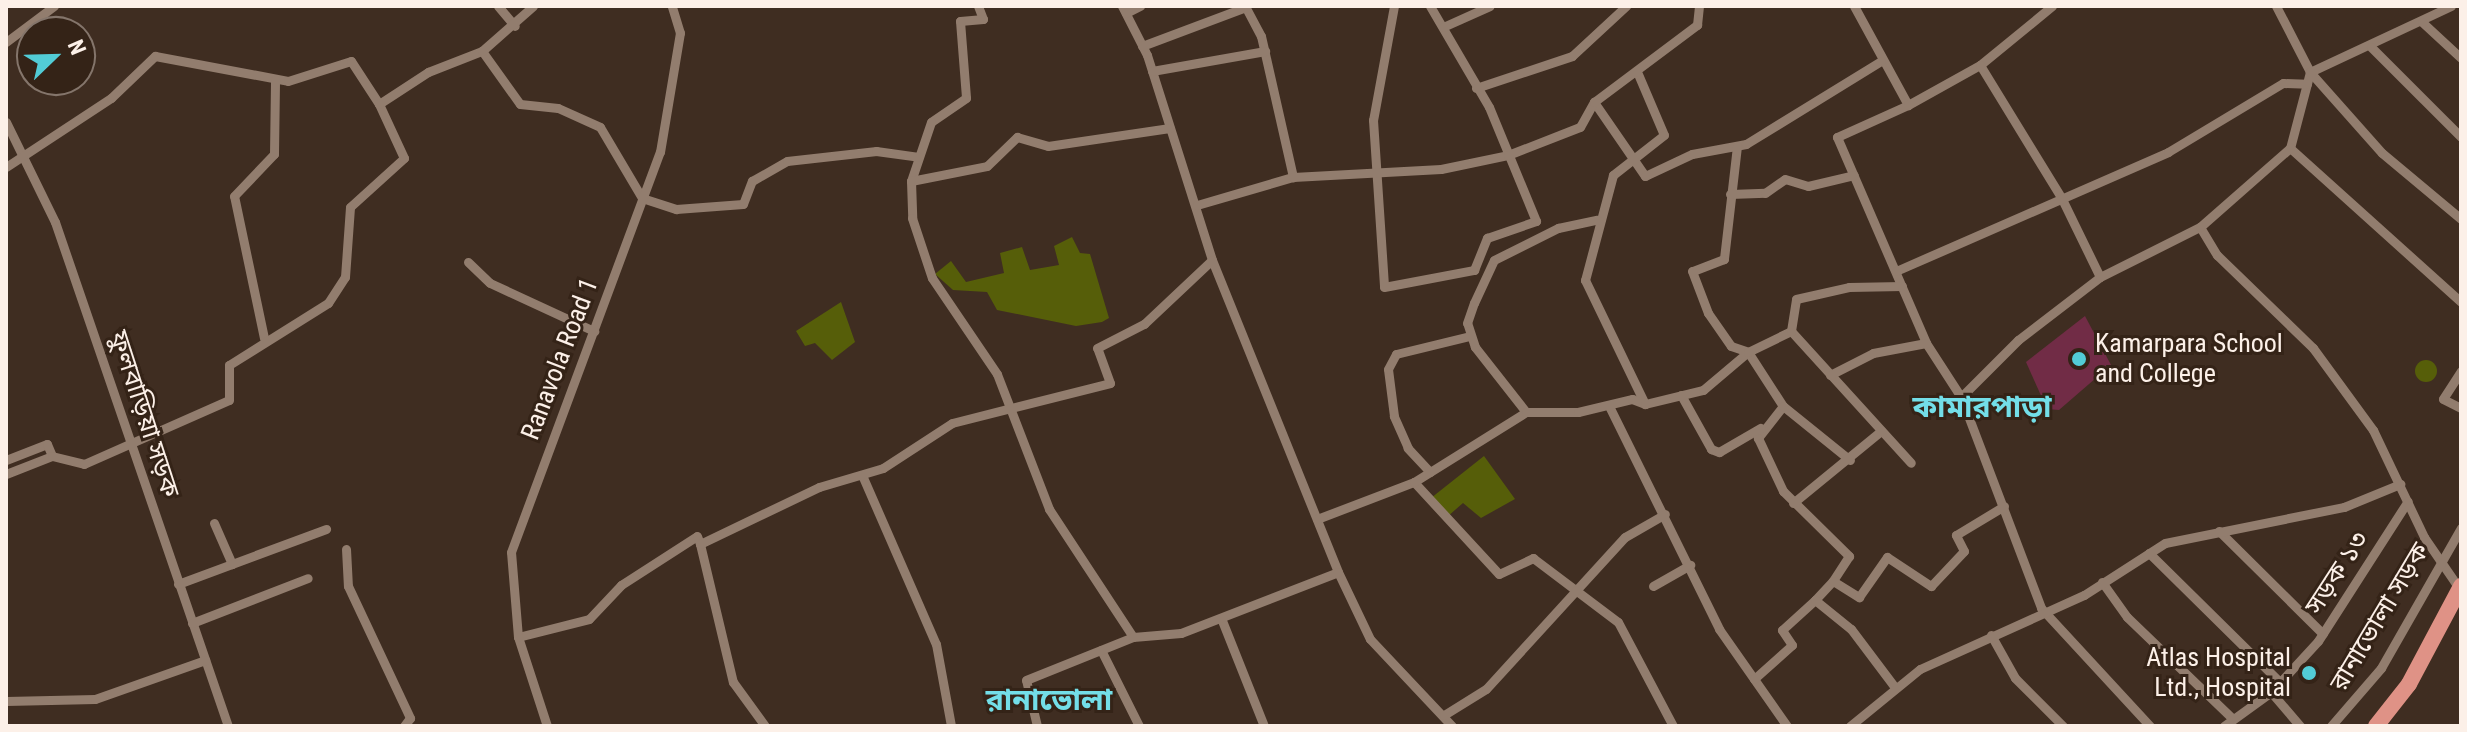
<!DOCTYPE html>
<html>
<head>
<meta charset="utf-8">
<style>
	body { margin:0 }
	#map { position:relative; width:2467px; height:732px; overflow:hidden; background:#3f2d21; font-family:"Roboto Condensed","Noto Sans Bengali",sans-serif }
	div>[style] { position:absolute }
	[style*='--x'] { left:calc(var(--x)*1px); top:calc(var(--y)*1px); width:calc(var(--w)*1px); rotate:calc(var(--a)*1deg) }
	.green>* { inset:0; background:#712c46 }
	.water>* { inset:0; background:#565e09 }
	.round { border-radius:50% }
	.minor>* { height:9px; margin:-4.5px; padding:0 4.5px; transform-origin:4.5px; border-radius:4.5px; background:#927d6e }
	.trunk>* { height:16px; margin:-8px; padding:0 8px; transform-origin:8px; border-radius:8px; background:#df9286 }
	.dots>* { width:22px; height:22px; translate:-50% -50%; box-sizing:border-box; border:4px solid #342317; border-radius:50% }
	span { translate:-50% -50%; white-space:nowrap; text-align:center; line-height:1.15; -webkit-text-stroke:6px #342317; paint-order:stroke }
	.poi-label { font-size:26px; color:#fcf0e8 }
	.left { translate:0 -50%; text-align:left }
	.right { translate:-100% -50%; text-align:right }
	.street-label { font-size:26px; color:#fcf0e8 }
	.quarter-label { font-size:30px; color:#73dee8; font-weight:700 }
	.frame { position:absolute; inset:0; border:8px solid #fcf0e8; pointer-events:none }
	.north { position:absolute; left:16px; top:16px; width:80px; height:80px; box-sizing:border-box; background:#342317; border:2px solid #84756b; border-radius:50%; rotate:67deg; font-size:22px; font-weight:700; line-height:32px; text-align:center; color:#fcf0e8 }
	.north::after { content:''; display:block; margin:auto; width:28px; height:36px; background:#52ccd6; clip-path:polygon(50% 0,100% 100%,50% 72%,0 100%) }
</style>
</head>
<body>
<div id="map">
	<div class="green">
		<div style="clip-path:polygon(2085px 316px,2111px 365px,2059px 410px,2047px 409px,2026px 362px)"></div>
	</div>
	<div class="water">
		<div style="clip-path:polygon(1072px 237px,1080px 253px,1090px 254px,1109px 318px,1102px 322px,1076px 326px,997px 310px,987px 292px,953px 290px,935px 274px,951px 261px,966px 282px,1004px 273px,1000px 253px,1022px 247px,1030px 270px,1059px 265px,1054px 246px)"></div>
		<div style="clip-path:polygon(841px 302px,855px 342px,832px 360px,815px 343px,805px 346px,796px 331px)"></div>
		<div class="round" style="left:2415px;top:360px;width:22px;height:22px"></div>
		<div style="clip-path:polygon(1484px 456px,1515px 499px,1481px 518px,1463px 503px,1447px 517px,1431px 498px)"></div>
	</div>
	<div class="minor">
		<div style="--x:498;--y:6;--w:26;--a:50"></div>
		<div style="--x:978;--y:6;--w:14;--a:69"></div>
		<div style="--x:983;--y:19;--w:23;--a:175"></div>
		<div style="--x:960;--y:21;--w:77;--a:85.5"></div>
		<div style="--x:966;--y:98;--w:42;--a:145.6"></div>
		<div style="--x:931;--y:122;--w:62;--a:108.7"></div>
		<div style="--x:911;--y:181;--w:37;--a:88"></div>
		<div style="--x:912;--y:218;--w:63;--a:71.6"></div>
		<div style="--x:932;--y:278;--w:116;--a:55.9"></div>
		<div style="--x:997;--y:374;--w:145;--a:68.9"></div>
		<div style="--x:1049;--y:509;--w:153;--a:56.7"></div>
		<div style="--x:1122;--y:6;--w:55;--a:63"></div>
		<div style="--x:1147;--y:55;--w:215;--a:72.4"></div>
		<div style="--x:1212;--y:260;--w:336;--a:68"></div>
		<div style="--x:1338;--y:572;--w:74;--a:64.5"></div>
		<div style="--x:1370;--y:639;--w:120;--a:46.7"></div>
		<div style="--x:1245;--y:6;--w:34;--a:62"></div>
		<div style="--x:1261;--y:36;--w:145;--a:77.2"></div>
		<div style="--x:1394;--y:6;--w:116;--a:100.4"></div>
		<div style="--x:1373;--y:120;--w:167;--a:86.2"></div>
		<div style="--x:1384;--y:287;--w:92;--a:-10.7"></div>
		<div style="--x:1474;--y:270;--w:35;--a:-68"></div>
		<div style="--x:1487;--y:238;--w:52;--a:-19.1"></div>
		<div style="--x:1536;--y:221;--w:123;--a:-112.4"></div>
		<div style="--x:1489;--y:107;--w:117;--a:-120.3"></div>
		<div style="--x:1854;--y:6;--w:113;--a:61.4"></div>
		<div style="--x:1908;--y:105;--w:78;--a:155.7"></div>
		<div style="--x:1837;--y:137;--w:224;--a:66.6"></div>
		<div style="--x:1926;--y:343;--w:64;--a:57.1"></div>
		<div style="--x:1961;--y:397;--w:226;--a:69.2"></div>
		<div style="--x:2041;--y:608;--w:161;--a:47.3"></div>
		<div style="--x:2276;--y:6;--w:74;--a:62.7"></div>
		<div style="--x:2310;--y:72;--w:79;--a:104.7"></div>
		<div style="--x:2290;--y:148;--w:230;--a:42"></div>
		<div style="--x:2451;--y:6;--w:156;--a:154.9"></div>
		<div style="--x:2310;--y:72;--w:108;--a:48.4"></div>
		<div style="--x:2382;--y:153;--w:103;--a:39.9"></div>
		<div style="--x:1126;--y:13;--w:16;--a:-27"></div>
		<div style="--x:2422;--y:22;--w:53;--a:42.7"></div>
		<div style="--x:1443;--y:27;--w:51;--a:-24.1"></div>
		<div style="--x:6;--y:42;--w:60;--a:-36.9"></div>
		<div style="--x:1142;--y:46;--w:111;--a:-20.6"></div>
		<div style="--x:2371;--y:47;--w:127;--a:45"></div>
		<div style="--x:482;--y:51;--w:65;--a:54.4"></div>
		<div style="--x:520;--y:104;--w:38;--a:6"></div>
		<div style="--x:558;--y:108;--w:46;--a:24.3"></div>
		<div style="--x:600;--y:127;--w:82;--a:59.4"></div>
		<div style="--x:642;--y:198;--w:36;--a:18"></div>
		<div style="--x:676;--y:209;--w:67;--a:-4.3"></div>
		<div style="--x:743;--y:204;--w:25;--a:-69"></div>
		<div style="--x:752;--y:181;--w:40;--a:-29.7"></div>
		<div style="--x:787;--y:161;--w:90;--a:-6.4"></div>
		<div style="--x:876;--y:151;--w:43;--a:7.9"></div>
		<div style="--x:1980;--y:65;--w:93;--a:-39.3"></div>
		<div style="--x:1152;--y:71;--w:115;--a:-10"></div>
		<div style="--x:1638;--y:74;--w:66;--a:66.9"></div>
		<div style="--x:1664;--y:135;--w:65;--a:141.9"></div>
		<div style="--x:1613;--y:175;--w:109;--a:104.9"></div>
		<div style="--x:1585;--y:280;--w:138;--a:64.2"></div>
		<div style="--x:1476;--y:88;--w:101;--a:-18.4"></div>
		<div style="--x:1572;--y:56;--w:74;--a:-42.8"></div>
		<div style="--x:1594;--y:102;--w:90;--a:55.4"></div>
		<div style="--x:1645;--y:176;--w:52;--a:-25.1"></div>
		<div style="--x:1692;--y:154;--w:55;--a:-10.5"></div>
		<div style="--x:1746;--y:144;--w:158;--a:-31.6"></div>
		<div style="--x:1908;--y:105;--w:82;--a:-29.1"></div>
		<div style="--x:1980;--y:65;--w:155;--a:58.5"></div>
		<div style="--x:2061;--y:197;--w:89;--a:64"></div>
		<div style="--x:6;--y:122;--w:111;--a:63.9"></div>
		<div style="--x:55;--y:222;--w:533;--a:71.06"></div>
		<div style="--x:1737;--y:146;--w:114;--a:96.6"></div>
		<div style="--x:1724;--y:259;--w:34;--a:159"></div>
		<div style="--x:1692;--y:271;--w:45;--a:69.1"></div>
		<div style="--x:1708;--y:313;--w:40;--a:55.1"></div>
		<div style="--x:1731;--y:346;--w:18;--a:19"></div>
		<div style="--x:1748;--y:352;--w:64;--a:57.1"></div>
		<div style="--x:1783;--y:406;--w:41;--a:128"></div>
		<div style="--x:1758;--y:438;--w:59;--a:64.7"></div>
		<div style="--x:1783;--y:491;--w:93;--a:44.6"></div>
		<div style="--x:1849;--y:556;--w:30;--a:123"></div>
		<div style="--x:6;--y:167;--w:126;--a:-33.3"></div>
		<div style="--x:111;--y:98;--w:61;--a:-43.7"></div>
		<div style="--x:155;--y:56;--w:135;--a:10.6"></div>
		<div style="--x:288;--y:81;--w:66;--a:-17.6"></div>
		<div style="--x:351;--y:61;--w:51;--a:56.9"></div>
		<div style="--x:911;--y:181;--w:77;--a:-11.2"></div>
		<div style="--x:987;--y:166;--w:42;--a:-44"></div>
		<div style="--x:1017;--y:137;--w:32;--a:16"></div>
		<div style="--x:1048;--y:146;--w:123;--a:-8.4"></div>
		<div style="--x:1730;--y:194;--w:35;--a:-2"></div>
		<div style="--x:1765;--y:193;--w:24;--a:-35"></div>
		<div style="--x:1785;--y:179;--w:24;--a:17"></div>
		<div style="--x:1808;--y:186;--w:47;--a:-13.4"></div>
		<div style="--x:1197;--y:205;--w:100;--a:-16.3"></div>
		<div style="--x:1293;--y:177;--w:148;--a:-3.1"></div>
		<div style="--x:1441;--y:169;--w:68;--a:-11.8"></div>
		<div style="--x:1508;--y:155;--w:77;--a:-21.3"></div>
		<div style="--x:1580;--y:127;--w:29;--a:-61"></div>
		<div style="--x:1594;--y:102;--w:129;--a:-36.8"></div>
		<div style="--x:1697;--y:25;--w:19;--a:-84"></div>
		<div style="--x:2200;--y:227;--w:33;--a:59"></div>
		<div style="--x:2217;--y:255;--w:134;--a:44.1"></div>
		<div style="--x:2313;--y:348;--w:102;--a:53.8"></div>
		<div style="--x:2373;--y:430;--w:119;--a:64.5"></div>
		<div style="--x:2424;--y:537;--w:65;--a:55.6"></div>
		<div style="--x:468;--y:262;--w:30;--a:44"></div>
		<div style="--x:490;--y:283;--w:115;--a:24.8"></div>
		<div style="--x:1896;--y:271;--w:297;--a:-23.6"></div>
		<div style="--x:2168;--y:152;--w:134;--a:-31"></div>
		<div style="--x:2283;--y:83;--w:24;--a:2"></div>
		<div style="--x:1791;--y:331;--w:178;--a:47.7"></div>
		<div style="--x:264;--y:338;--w:145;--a:-101.9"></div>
		<div style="--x:234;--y:196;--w:58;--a:-46.4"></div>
		<div style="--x:274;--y:154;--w:74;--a:-89.2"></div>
		<div style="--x:2461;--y:371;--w:33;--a:123"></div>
		<div style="--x:2443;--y:399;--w:20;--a:27"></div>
		<div style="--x:1830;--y:375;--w:48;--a:-27.1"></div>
		<div style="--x:1873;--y:353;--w:54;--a:-10.7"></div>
		<div style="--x:1681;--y:395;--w:62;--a:60.9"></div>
		<div style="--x:1711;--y:449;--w:9;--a:21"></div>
		<div style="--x:1719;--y:452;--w:48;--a:-30.3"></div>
		<div style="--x:1961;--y:397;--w:81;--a:-45"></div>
		<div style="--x:2018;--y:340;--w:103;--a:-37.5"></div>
		<div style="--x:2100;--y:277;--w:112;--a:-26.6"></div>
		<div style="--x:2200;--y:227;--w:120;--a:-41.3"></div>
		<div style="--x:1609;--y:406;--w:249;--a:63.7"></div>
		<div style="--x:1719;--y:629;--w:118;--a:55"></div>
		<div style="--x:1783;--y:406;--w:86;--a:38.9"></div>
		<div style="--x:1526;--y:412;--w:83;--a:-128.1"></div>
		<div style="--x:1475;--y:347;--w:25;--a:-108"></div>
		<div style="--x:1467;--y:323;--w:21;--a:-71"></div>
		<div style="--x:1474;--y:303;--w:47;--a:-65.1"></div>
		<div style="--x:1494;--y:260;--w:72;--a:-26.6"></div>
		<div style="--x:1558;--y:228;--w:40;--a:-12"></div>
		<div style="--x:6;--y:460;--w:44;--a:-21.3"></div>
		<div style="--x:47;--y:444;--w:13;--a:67"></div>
		<div style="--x:1430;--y:472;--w:33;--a:-133"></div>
		<div style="--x:1408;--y:448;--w:35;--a:-114"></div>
		<div style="--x:1394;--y:416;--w:47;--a:-97.3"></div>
		<div style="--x:1388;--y:369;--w:17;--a:-62"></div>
		<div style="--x:1396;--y:354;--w:76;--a:-13.7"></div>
		<div style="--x:6;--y:474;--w:49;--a:-21.4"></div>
		<div style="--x:52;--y:456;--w:33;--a:14"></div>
		<div style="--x:84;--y:464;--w:158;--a:-23.8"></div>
		<div style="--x:229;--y:400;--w:35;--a:-90"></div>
		<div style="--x:229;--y:365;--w:117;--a:-32.1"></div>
		<div style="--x:328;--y:303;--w:31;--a:-57"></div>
		<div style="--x:345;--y:277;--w:70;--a:-85.9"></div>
		<div style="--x:350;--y:207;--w:73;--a:-42.2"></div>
		<div style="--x:404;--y:158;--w:60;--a:-114.8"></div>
		<div style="--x:379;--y:104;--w:59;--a:-33.1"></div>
		<div style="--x:428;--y:72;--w:58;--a:-21.3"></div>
		<div style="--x:482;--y:51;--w:68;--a:-41.4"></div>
		<div style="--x:862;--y:475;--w:184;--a:66.4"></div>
		<div style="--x:936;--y:644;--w:83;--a:79.6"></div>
		<div style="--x:1414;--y:482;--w:125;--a:47.3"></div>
		<div style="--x:1499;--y:574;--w:38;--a:-25"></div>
		<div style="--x:1533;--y:558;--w:106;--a:37"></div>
		<div style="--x:1618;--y:622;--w:118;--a:62.1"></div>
		<div style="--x:1793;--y:503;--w:114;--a:-39.3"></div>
		<div style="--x:1317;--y:519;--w:104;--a:-20.9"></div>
		<div style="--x:1414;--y:482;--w:132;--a:-32"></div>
		<div style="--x:1526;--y:412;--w:52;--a:0"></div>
		<div style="--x:1578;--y:412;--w:56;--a:-13.5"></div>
		<div style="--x:1632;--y:399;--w:14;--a:21"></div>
		<div style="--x:1645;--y:404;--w:60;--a:-13.6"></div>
		<div style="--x:1703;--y:390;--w:59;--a:-40.2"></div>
		<div style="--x:1748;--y:352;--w:48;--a:-26"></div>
		<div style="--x:1791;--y:331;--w:32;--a:-81"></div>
		<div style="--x:1796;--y:299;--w:54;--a:-12.8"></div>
		<div style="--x:1849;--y:287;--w:53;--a:-1.1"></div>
		<div style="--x:214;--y:523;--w:45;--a:66.3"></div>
		<div style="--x:2219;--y:531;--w:146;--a:44.7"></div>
		<div style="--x:700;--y:544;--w:142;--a:76.6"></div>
		<div style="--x:733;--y:682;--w:54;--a:54"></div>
		<div style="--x:346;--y:549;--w:37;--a:87"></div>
		<div style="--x:348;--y:586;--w:146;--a:64.8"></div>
		<div style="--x:410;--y:718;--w:10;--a:127"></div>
		<div style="--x:2149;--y:553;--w:184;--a:44.6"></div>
		<div style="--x:2102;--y:582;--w:43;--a:54.5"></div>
		<div style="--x:2127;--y:617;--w:147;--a:43.9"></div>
		<div style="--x:178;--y:584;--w:158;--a:-20.4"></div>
		<div style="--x:1653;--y:586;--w:43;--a:-29.6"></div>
		<div style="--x:1815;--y:600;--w:26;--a:-47"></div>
		<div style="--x:1833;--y:581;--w:31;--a:32"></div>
		<div style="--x:1859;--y:597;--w:49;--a:-55"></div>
		<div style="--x:1887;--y:557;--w:53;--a:33.4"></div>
		<div style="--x:1931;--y:586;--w:48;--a:-46.7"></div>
		<div style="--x:1964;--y:551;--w:18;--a:-117"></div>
		<div style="--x:1956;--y:535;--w:56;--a:-31.1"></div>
		<div style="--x:1221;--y:618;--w:116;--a:68.3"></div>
		<div style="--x:192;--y:623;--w:124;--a:-21.2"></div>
		<div style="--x:1991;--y:635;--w:49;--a:60.8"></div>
		<div style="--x:2015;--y:678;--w:68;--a:45"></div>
		<div style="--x:518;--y:637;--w:73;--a:-14.2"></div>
		<div style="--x:589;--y:619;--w:47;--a:-46.7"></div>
		<div style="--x:621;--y:585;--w:90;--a:-32.8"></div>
		<div style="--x:697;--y:536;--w:9;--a:69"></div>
		<div style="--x:700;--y:544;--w:132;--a:-25.6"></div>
		<div style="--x:819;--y:487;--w:67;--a:-16.5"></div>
		<div style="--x:883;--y:468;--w:82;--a:-33.1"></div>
		<div style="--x:952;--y:423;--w:163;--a:-14.2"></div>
		<div style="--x:1110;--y:383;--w:37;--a:-110"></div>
		<div style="--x:1097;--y:348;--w:53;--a:-27.1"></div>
		<div style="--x:1144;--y:324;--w:93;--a:-43.3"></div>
		<div style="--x:1101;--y:650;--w:85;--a:63.4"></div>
		<div style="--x:1754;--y:679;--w:51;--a:-41.8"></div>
		<div style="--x:1792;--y:645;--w:18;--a:-124"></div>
		<div style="--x:1782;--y:630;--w:45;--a:-42.3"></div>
		<div style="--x:1815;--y:600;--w:46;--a:38.9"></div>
		<div style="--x:1851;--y:629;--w:71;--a:53"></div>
		<div style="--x:2271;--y:692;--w:45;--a:49.5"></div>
		<div style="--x:6;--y:701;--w:89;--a:-1.3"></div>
		<div style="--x:95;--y:699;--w:117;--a:-19.5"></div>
		<div style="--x:1444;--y:715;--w:49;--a:-31.8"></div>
		<div style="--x:1486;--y:689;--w:206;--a:-47.6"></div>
		<div style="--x:1625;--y:537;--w:46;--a:-29.9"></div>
		<div style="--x:547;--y:726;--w:94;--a:-108"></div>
		<div style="--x:518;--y:637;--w:85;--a:-94.7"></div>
		<div style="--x:511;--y:552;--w:427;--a:-69.6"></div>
		<div style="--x:660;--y:152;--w:121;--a:-80.5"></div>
		<div style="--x:680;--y:33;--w:28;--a:-107"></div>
		<div style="--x:1037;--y:726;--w:47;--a:-103.4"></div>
		<div style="--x:1026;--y:680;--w:115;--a:-21.9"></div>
		<div style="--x:1133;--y:637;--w:48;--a:-4.8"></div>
		<div style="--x:1181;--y:633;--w:168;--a:-21.2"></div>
		<div style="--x:1850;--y:726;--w:90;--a:-39.2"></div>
		<div style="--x:1920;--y:669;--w:180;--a:-24.3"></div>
		<div style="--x:2084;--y:595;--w:96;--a:-32.7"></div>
		<div style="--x:2165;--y:543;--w:183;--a:-11.4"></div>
		<div style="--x:2344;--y:507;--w:61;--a:-22.3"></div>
		<div style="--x:2224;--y:726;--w:58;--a:-35.9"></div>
		<div style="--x:2271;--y:692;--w:69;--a:-47.3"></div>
		<div style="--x:2318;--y:641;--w:166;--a:-57.3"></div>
		<div style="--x:2331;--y:726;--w:77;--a:-49.2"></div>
		<div style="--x:2381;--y:668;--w:161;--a:-60.3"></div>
	</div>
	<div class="trunk">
		<div style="--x:2376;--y:726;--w:53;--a:-51.8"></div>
		<div style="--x:2409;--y:684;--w:111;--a:-62"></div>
	</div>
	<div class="dots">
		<div style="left:2079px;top:359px;background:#52ccd6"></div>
		<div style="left:2309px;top:673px;background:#52ccd6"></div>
	</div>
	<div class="poi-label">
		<span class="left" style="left:2095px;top:359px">Kamarpara School<br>and College</span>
		<span class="right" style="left:2291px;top:673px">Atlas Hospital<br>Ltd., Hospital</span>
	</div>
	<div class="street-label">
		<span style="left:560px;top:359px;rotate:-69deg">Ranavola Road 1</span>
		<span style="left:144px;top:414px;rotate:72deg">ফুলবাড়িয়া সড়ক</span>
		<span style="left:2337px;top:573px;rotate:-57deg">সড়ক ১৩</span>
		<span style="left:2380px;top:617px;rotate:-59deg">রানাভোলা সড়ক</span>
	</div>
	<div class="quarter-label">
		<span style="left:1982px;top:407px">কামারপাড়া</span>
		<span style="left:1049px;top:700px">রানাভোলা</span>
	</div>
	<div class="frame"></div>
	<div class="north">N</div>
</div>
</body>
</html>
